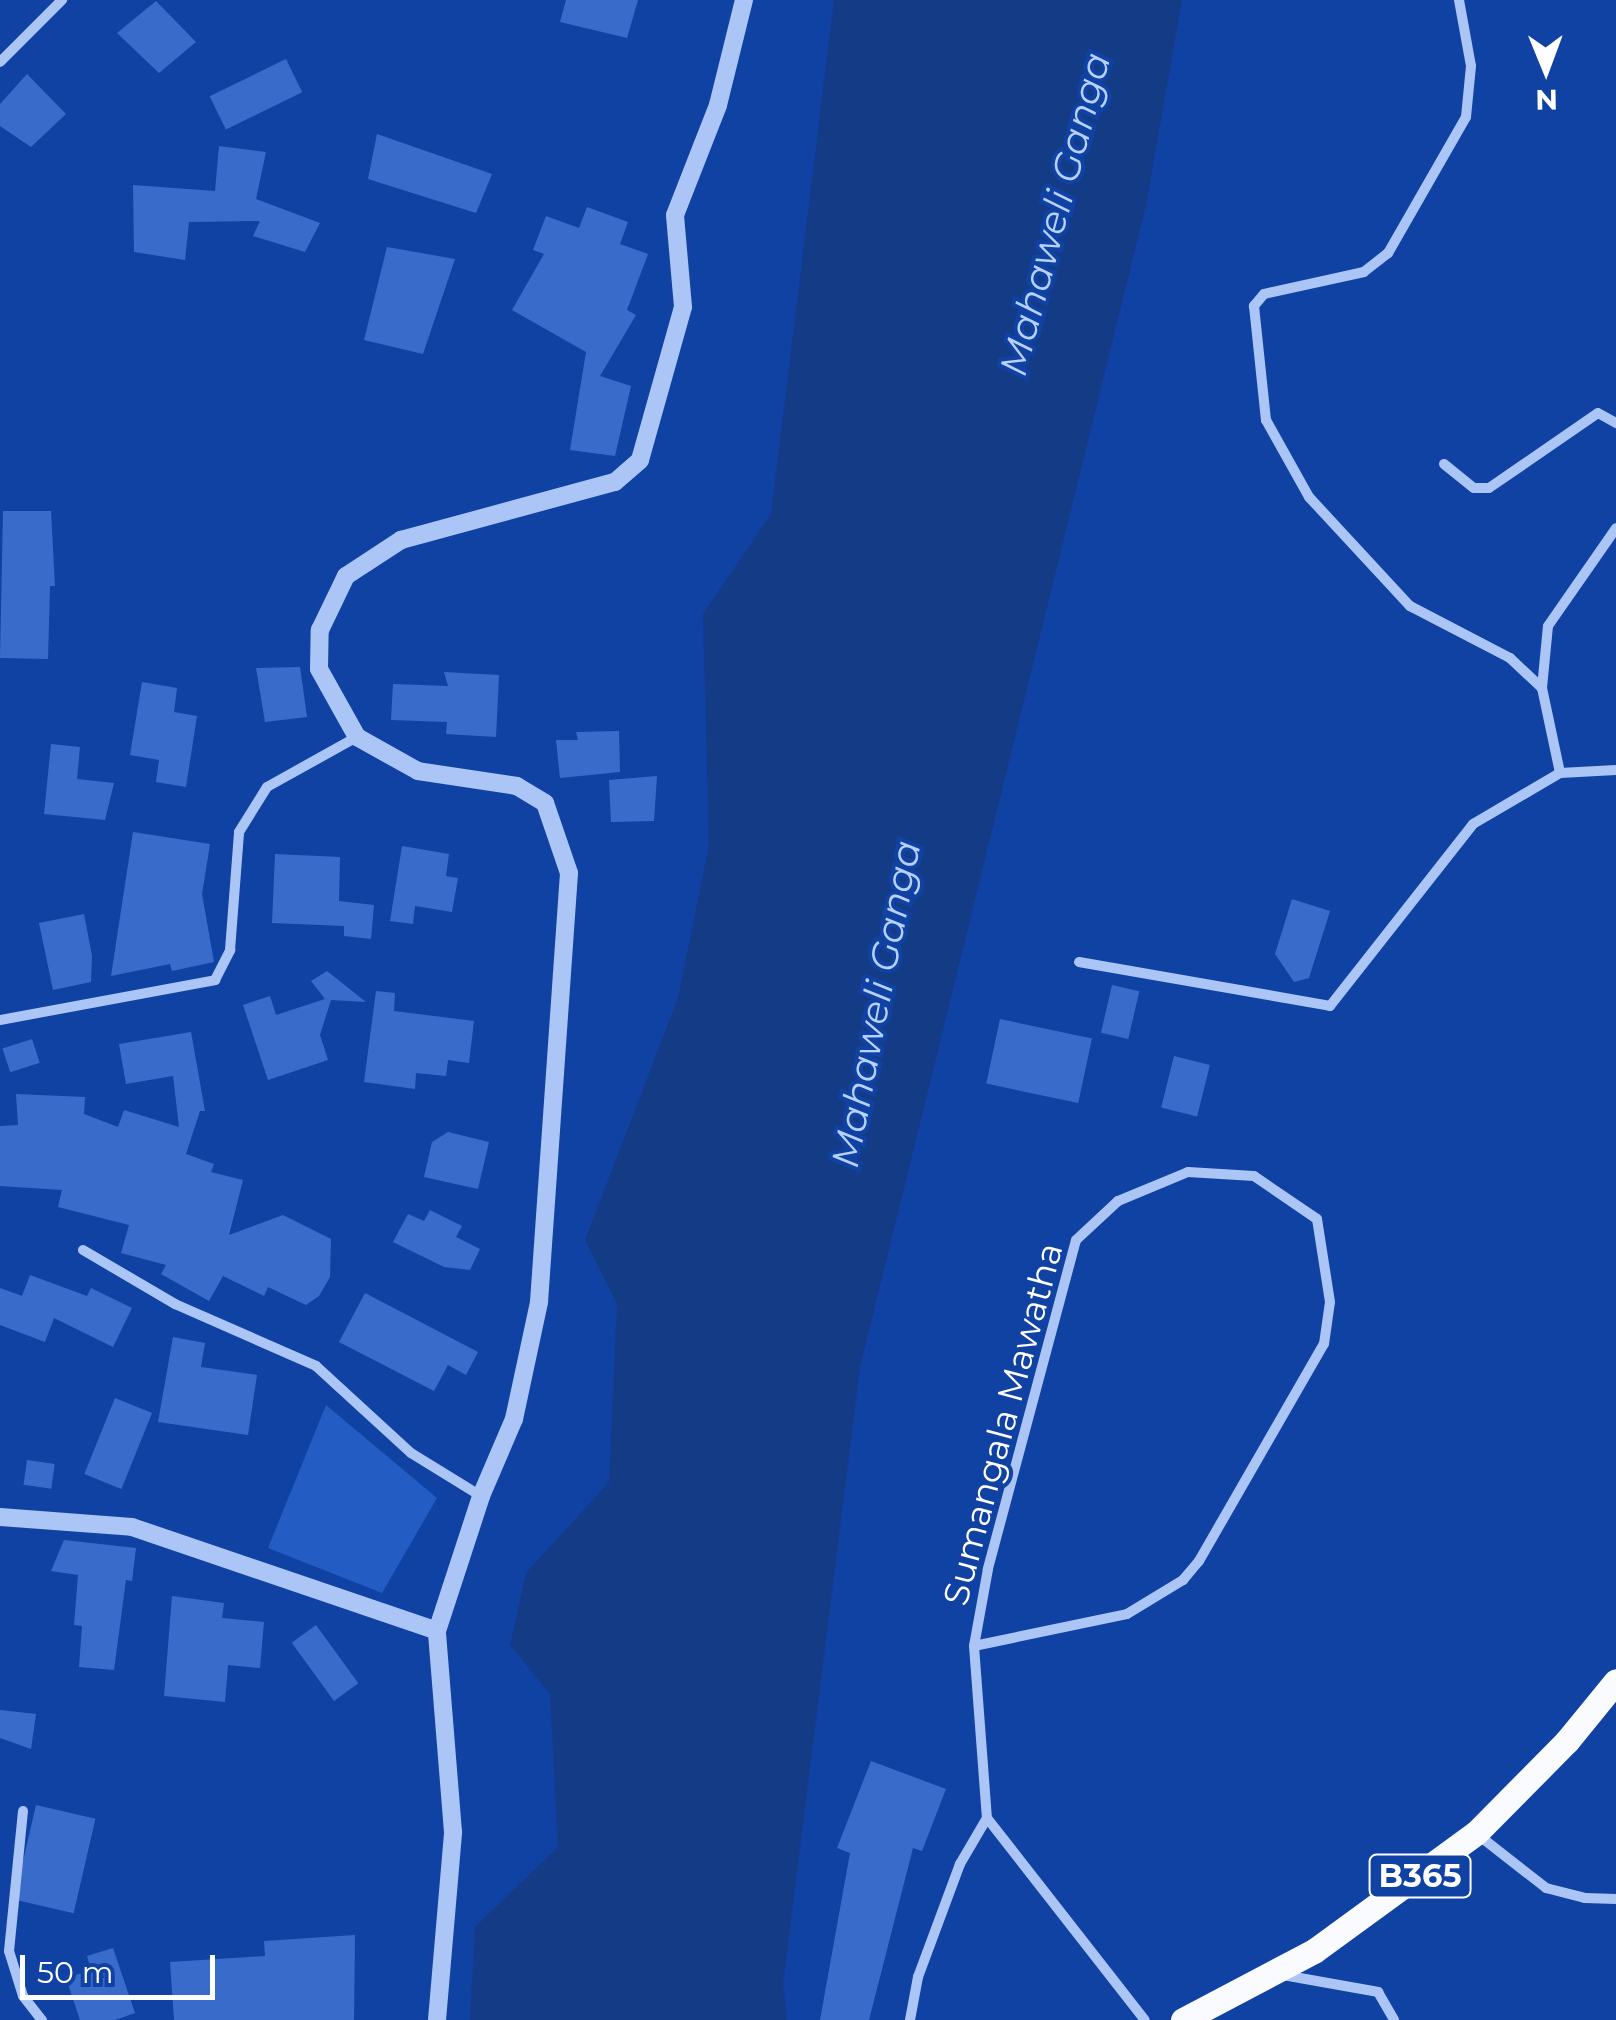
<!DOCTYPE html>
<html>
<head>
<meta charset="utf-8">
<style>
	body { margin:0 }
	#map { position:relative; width:1616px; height:2020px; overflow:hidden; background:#1042a4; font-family:Montserrat,sans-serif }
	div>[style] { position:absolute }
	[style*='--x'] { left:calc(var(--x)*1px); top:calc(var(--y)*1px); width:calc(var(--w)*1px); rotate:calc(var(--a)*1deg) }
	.green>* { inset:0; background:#235cc2 }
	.water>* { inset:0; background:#143b86 }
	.building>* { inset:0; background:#396cca; transform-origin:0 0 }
	.minor>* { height:10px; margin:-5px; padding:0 5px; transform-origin:5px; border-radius:5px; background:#abc6f6 }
	.tertiary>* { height:18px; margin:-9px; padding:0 9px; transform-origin:9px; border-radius:9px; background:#abc6f6 }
	.primary>* { height:25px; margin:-12.5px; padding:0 12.5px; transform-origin:12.5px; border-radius:12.5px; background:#fafbff }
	span { translate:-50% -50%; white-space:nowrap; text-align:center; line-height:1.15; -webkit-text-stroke:8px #1042a4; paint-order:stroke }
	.shield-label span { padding:2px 8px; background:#1042a4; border:2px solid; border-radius:8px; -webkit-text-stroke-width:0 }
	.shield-label { font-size:32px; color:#fff; font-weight:700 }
	.street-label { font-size:35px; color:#fff }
	.water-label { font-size:38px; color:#b8d1fc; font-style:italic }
	.north { position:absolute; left:1496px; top:20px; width:100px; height:100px; -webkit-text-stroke:8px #1042a4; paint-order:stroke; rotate:179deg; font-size:28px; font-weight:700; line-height:40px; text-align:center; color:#fff }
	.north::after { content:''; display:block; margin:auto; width:35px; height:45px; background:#fff; clip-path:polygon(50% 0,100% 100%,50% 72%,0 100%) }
	.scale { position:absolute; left:20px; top:1955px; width:195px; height:45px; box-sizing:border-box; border:5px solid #fff; border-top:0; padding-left:12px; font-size:30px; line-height:35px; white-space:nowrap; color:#fff; -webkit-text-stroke:8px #1042a4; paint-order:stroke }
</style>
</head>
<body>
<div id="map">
	<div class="green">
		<div style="clip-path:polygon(326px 1405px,437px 1498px,382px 1593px,268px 1548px)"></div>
	</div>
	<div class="water">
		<div style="clip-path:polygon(834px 0,1182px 0,1146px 205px,860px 1367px,783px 1984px,787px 2020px,470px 2020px,475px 1927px,558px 1847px,550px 1694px,510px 1645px,526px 1573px,609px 1482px,617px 1304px,585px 1240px,678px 998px,709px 845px,703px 614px,771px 514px)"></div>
	</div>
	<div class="building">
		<div style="clip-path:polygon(566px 0,638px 0,627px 38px,560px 22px)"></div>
		<div style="clip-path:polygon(156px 1px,196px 42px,159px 73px,117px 33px)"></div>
		<div style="left:286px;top:59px;width:37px;height:85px;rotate:64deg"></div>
		<div style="clip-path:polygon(27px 74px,66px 114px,31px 147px,0 126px,0 104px)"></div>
		<div style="clip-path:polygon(377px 134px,492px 174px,476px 213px,368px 179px)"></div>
		<div style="clip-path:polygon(219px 146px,266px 152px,256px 199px,320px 223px,305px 252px,253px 236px,260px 221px,189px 222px,185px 260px,134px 252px,133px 185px,215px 191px)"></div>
		<div style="clip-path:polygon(587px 207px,628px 222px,620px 244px,648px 254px,627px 310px,636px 315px,600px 376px,631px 386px,615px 456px,570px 450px,586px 352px,512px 310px,544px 254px,533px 250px,546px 216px,579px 228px)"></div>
		<div style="clip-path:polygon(387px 247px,455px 259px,423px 354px,364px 340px)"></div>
		<div style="clip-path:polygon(3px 511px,51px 511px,55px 586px,50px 586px,48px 659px,0 658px)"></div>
		<div style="clip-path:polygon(300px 667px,307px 717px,265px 722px,256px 668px)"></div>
		<div style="clip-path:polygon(444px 672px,499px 675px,496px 737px,446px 734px,447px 722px,391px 720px,393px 684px,448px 686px)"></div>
		<div style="clip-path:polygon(142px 682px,177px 688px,174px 712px,197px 716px,186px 787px,156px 782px,159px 760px,130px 755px)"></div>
		<div style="clip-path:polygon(619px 731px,620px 772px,560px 778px,556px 740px,578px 740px,576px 732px)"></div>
		<div style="clip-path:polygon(51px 744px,80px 747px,77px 779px,114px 783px,105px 820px,44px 814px)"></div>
		<div style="clip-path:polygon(657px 776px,654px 821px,611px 822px,609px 780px)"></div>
		<div style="clip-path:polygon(133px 832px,210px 844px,202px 894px,214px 962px,172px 971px,170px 964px,111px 976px)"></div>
		<div style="clip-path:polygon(402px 846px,449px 854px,446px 876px,458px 878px,452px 912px,415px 906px,413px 924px,390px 921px)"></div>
		<div style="clip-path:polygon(275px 854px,340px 857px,339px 901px,374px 905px,371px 939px,344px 936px,344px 926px,272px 923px)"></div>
		<div style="clip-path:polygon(1292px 899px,1330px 911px,1309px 978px,1294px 982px,1275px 954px)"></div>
		<div style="clip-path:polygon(84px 914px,92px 956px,91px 982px,53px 990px,39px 923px)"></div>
		<div style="clip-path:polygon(327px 971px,366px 1002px,331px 1000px,320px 1035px,328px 1060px,268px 1080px,243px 1005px,270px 996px,276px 1015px,325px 999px,311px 981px)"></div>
		<div style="left:1112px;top:985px;width:28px;height:49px;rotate:13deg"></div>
		<div style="clip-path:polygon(376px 991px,395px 993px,394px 1011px,474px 1021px,469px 1063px,448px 1060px,446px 1076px,416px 1073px,415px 1089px,364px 1082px)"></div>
		<div style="left:1000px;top:1019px;width:94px;height:66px;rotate:12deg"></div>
		<div style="clip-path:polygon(191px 1032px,205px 1111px,200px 1111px,186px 1154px,214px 1164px,211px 1172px,243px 1180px,229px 1235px,283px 1215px,331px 1239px,330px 1277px,319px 1296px,306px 1305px,268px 1287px,264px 1296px,223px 1276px,209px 1301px,161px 1274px,166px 1265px,121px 1253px,129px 1225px,58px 1207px,62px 1190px,0 1186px,0 1126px,18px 1125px,16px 1094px,85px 1097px,84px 1114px,118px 1127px,124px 1110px,179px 1127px,173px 1076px,126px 1084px,119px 1044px)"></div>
		<div style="left:32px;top:1039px;width:25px;height:31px;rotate:72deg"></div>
		<div style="left:1174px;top:1056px;width:37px;height:53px;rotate:14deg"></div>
		<div style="clip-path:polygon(448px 1132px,489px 1142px,478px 1189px,424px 1177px,432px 1142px)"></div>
		<div style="clip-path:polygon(430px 1210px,462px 1226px,456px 1237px,480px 1249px,470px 1270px,444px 1267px,393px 1242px,408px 1214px,424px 1221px)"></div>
		<div style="clip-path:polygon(30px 1275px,87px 1296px,91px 1288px,132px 1308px,113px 1347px,54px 1318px,45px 1342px,0 1325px,0 1288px,22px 1296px)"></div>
		<div style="clip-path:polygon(365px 1293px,478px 1352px,466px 1375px,448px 1365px,434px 1391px,339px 1342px)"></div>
		<div style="clip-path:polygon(173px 1337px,205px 1343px,201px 1367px,257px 1375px,248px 1435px,158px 1422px)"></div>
		<div style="left:115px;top:1398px;width:40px;height:82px;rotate:22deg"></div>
		<div style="left:27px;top:1460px;width:28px;height:25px;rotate:8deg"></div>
		<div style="clip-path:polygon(64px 1540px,136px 1548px,132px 1581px,126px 1580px,114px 1670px,79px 1667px,82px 1626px,74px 1625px,78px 1575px,51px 1571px)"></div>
		<div style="clip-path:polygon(172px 1596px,224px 1603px,222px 1618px,264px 1622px,260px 1668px,228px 1665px,225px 1702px,164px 1696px)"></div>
		<div style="left:316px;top:1625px;width:72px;height:30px;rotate:54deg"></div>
		<div style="clip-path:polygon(0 1710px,36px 1714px,31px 1749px,0 1738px)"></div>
		<div style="clip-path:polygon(871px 1761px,946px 1789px,922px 1851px,913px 1848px,869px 2020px,820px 2020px,850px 1853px,837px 1848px)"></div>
		<div style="left:36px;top:1805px;width:61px;height:97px;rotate:13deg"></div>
		<div style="clip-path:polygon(355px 1935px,354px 2020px,174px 2020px,170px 1962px,265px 1956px,264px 1941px)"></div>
		<div style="clip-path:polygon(113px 1948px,135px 2013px,115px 2020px,80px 2020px,66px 1978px,91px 1970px,87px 1956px)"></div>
	</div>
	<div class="minor">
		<div style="--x:1459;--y:0;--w:67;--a:79.7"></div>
		<div style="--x:1471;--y:66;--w:51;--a:95.6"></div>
		<div style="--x:1466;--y:117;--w:157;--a:119.8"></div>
		<div style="--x:1388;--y:253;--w:31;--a:142"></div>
		<div style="--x:1364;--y:272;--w:102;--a:167.6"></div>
		<div style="--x:1264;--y:294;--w:16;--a:130"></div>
		<div style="--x:1254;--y:306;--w:115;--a:84"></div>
		<div style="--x:1266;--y:420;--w:88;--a:60.8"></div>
		<div style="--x:1309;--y:497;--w:149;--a:47.2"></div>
		<div style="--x:1410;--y:606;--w:113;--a:27.5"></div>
		<div style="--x:1510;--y:658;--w:44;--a:43.2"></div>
		<div style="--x:1542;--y:688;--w:87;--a:78"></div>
		<div style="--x:0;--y:62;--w:88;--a:-45"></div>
		<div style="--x:1444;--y:464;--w:38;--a:39"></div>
		<div style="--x:1474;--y:488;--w:15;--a:0"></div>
		<div style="--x:1489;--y:488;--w:132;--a:-34.5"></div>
		<div style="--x:1598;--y:413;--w:21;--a:29"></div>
		<div style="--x:1542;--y:688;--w:62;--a:-84.5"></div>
		<div style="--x:1548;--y:626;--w:119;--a:-55.2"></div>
		<div style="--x:1079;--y:962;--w:255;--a:9.9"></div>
		<div style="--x:1330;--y:1006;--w:231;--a:-51.8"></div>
		<div style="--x:1473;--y:824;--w:101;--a:-30.4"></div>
		<div style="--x:1560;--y:773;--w:56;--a:-3.1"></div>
		<div style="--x:0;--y:1020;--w:219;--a:-10.5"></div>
		<div style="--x:215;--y:980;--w:34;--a:-63"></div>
		<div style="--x:230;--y:950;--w:118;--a:-85.6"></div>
		<div style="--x:239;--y:832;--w:53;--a:-58.1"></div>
		<div style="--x:267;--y:787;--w:103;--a:-29.1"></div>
		<div style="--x:83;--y:1250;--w:107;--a:30.4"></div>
		<div style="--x:175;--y:1304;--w:154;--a:23.7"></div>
		<div style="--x:316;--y:1366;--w:129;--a:42.5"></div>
		<div style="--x:411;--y:1453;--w:82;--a:31.6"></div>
		<div style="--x:974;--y:1646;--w:156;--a:-11.8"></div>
		<div style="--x:1127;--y:1614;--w:66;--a:-31.3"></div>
		<div style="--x:1183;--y:1580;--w:25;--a:-50"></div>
		<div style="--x:1199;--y:1561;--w:250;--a:-60.1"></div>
		<div style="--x:1324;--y:1344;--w:42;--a:-81.9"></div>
		<div style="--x:1330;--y:1302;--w:84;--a:-98.9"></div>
		<div style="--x:1317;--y:1219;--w:76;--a:-145.7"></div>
		<div style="--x:1254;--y:1176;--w:66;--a:-176.5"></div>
		<div style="--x:1188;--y:1172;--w:76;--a:157.5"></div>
		<div style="--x:1118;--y:1201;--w:57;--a:137.1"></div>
		<div style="--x:1076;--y:1240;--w:341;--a:105"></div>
		<div style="--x:988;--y:1569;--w:78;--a:100.3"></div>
		<div style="--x:974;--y:1646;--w:172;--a:85.7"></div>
		<div style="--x:987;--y:1818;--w:256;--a:52"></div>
		<div style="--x:23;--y:1811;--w:141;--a:95.7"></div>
		<div style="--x:9;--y:1951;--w:47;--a:72.7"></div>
		<div style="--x:23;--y:1996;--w:31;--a:52"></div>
		<div style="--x:1477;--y:1834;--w:88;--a:38"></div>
		<div style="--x:1546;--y:1888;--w:40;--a:14.4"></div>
		<div style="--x:1585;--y:1898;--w:31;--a:2"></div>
		<div style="--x:1283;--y:1975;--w:97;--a:10.1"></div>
		<div style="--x:1378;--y:1992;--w:32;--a:60"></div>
		<div style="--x:910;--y:2020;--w:44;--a:-79.5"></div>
		<div style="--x:918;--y:1977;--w:121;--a:-69.6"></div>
		<div style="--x:960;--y:1864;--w:53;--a:-59.6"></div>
	</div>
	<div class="tertiary">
		<div style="--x:0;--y:1517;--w:132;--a:4.3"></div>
		<div style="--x:132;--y:1527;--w:322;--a:18.8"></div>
		<div style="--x:437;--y:2020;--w:189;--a:-85.1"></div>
		<div style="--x:453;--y:1832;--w:202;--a:-94.6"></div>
		<div style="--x:437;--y:1631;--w:142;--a:-71.9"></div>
		<div style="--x:481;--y:1496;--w:84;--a:-66.8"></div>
		<div style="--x:514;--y:1419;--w:120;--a:-77.9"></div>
		<div style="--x:539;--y:1302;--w:430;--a:-86"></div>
		<div style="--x:569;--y:873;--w:74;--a:-108.9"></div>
		<div style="--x:545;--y:803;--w:33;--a:-149"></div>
		<div style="--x:517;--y:786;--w:100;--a:-171.4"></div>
		<div style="--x:418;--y:771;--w:70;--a:-150.9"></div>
		<div style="--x:357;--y:737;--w:78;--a:-119.2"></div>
		<div style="--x:319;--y:669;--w:39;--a:-89"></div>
		<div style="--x:320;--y:630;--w:60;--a:-64.3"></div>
		<div style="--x:346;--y:576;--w:66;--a:-33.2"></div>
		<div style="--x:401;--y:540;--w:222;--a:-15.2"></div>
		<div style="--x:615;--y:482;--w:33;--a:-41"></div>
		<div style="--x:640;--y:460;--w:159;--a:-74.3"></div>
		<div style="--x:683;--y:307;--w:92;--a:-95"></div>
		<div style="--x:675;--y:215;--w:118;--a:-68.6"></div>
		<div style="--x:718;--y:105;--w:108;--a:-76.1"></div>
	</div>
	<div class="primary">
		<div style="--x:1183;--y:2020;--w:148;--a:-27.8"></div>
		<div style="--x:1314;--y:1951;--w:200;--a:-36.1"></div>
		<div style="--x:1476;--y:1833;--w:129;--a:-45.3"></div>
		<div style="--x:1567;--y:1741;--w:77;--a:-50.8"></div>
	</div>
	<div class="shield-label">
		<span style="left:1420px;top:1876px">B365</span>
	</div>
	<div class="street-label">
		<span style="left:1003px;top:1424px;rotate:-75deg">Sumangala Mawatha</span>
	</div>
	<div class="water-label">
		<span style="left:1055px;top:214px;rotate:-75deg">Mahaweli Ganga</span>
		<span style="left:876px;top:1004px;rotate:-79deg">Mahaweli Ganga</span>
	</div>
	<div class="north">N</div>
	<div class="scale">50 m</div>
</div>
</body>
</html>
